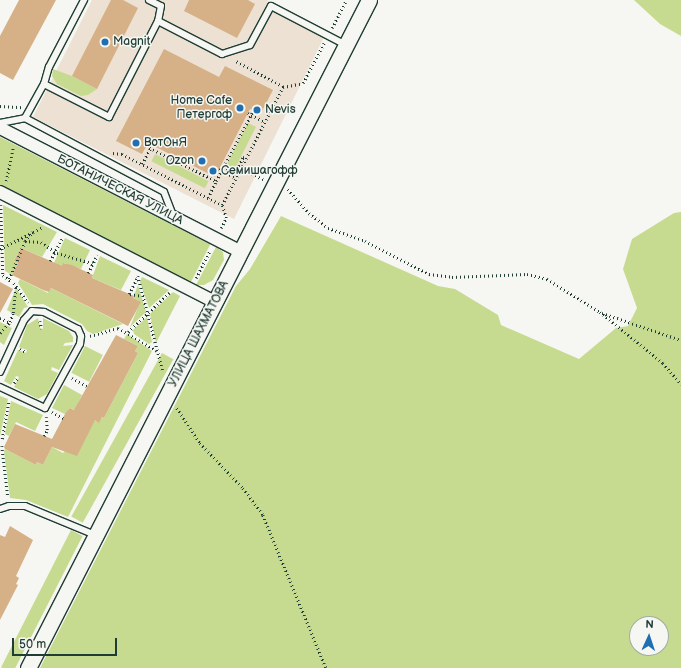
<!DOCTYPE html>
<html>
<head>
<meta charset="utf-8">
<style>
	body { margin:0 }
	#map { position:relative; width:681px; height:668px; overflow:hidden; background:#f6f6f2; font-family:"Balsamiq Sans",sans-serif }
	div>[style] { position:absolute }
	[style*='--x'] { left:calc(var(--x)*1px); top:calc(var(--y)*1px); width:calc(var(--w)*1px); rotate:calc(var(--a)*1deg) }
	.built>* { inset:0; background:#ece1d2 }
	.green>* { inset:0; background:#c7db90; transform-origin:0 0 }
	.building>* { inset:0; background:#d6b187 }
	.path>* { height:2.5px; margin-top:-1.25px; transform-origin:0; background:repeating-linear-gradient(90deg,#1f3d34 0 1px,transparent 0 4px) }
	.roads { filter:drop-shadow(1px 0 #1f3d34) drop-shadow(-1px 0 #1f3d34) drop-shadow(0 1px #1f3d34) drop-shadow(0 -1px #1f3d34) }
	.service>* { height:6px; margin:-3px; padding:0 3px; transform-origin:3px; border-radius:3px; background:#f6f6f2 }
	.minor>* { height:12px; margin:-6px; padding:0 6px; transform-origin:6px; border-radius:6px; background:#f6f6f2 }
	.tertiary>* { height:15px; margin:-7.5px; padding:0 7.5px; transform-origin:7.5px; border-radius:7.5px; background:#f6f6f2 }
	.dots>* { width:11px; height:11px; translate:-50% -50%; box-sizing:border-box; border:2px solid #f6f6f2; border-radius:50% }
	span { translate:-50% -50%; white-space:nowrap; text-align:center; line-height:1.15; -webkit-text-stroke:3px #f6f6f2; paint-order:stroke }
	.poi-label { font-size:12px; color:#1f3d34 }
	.left { translate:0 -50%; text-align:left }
	.right { translate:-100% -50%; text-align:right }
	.street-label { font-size:12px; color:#1f3d34 }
	.north { position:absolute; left:629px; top:616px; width:40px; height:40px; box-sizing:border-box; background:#f6f6f2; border:1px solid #a0aca6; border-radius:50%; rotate:3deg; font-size:11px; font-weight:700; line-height:16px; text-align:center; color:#1f3d34 }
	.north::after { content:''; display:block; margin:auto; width:14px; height:18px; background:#1f6fb2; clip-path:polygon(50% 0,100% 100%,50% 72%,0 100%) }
	.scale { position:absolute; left:12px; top:638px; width:105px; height:18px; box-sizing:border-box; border:2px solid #1f3d34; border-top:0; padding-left:5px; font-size:12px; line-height:14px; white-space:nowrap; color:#1f3d34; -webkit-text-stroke:3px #f6f6f2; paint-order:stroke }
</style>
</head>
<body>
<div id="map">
	<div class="built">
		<div style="clip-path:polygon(92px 0,267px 0,327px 31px,234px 219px,33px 117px)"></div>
	</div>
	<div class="green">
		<div style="clip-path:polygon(634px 0,681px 0,681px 36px,660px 24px)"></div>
		<div style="clip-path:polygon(53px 69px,72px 76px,97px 89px,88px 95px,81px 96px,57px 84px,52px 76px)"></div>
		<div style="left:248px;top:123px;width:9px;height:48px;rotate:27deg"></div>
		<div style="left:0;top:137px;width:236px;height:47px;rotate:27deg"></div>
		<div style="left:155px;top:154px;width:60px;height:8px;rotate:27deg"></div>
		<div style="clip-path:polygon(3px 205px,57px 232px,42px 257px,21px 248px,14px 261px,18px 263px,12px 275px,5px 271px)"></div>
		<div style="clip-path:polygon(evenodd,681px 212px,681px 668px,40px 668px,236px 286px,250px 269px,281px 216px,438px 286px,455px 289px,498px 315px,501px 325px,579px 359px,616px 328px,628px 326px,637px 308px,623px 269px,632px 239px,674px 213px,681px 212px,637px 624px,661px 624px,661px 648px,637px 648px,637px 624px)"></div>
		<div style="clip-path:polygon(65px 238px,90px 250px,81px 269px,64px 263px,61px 269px,53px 265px)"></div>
		<div style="clip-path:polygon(216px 247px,223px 252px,224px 260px,213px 280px,204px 285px,196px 285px)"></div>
		<div style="clip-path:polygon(100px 256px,131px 271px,121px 290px,92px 278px)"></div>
		<div style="clip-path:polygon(142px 277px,169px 290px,149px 308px,140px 282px)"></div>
		<div style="clip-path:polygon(20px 279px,48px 293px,51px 288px,123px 324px,93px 334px,87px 331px,82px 324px,43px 304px,32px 305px,18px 283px)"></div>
		<div style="clip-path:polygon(138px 285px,146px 312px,130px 327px,140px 302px,133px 298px)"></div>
		<div style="clip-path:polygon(16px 288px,28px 307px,24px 308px,19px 317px,7px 310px)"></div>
		<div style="clip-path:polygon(173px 292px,180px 296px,156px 343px,150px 314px)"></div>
		<div style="clip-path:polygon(147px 317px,152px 342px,149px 344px,134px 334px,133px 330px)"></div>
		<div style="clip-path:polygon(38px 318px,40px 328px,43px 329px,43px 318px,69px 331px,73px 337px,73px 342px,65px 343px,63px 346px,73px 345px,59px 370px,52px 367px,51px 370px,58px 373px,47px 394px,38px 399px,14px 387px,19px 377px,16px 376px,11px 385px,4px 381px,18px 350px,26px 353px,27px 350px,19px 347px,27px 325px)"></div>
		<div style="clip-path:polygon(0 322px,12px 328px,4px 345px,0 342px)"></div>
		<div style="clip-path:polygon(127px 334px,152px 351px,68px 517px,26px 500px,10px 498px,4px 451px,5px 449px,36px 465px,37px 462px,43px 465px,52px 447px,63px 453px,95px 420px,99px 422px,102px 417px,104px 418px,138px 353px,135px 351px,138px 346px,124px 339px)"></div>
		<div style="left:85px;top:346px;width:20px;height:30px;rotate:27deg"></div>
		<div style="left:162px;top:353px;width:13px;height:187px;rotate:29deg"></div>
		<div style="clip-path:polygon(64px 385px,82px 395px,75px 410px,70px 408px,67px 415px,52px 408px)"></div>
		<div style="clip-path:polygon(0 396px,8px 399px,0 436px)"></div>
		<div style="clip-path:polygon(11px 401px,43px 415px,35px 431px,16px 422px,9px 436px,5px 434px)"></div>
		<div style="left:71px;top:530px;width:13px;height:154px;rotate:27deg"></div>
	</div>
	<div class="building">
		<div style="clip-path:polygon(19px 0,56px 0,13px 80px,0 73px,0 36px)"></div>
		<div style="clip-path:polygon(111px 0,123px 0,138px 8px,97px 89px,72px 76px)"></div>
		<div style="clip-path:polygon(189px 0,248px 0,255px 4px,237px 38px,184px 11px)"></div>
		<div style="clip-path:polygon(164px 49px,219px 77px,225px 66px,273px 90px,260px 115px,250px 109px,215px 177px,148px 143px,142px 154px,116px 141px)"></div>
		<div style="clip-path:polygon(21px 248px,62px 266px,63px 263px,72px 265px,93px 275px,92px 278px,134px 296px,133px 298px,141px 302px,128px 326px,51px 288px,49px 292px,43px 290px,12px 275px,18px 263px,14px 261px)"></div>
		<div style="clip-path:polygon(0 282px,13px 289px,0 313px)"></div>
		<div style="clip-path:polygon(116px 335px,138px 346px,135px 351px,138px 353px,104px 418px,102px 417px,99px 423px,95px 420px,77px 456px,52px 447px,43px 465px,37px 462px,36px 465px,5px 449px,4px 447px,15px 424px,52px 439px,65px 414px,70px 408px,74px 410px)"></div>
		<div style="clip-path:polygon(10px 526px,33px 540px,16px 576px,19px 578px,16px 584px,18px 585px,0 620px,0 535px,5px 537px)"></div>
	</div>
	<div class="path">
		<div style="--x:332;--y:28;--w:31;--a:-63"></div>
		<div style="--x:283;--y:87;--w:20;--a:-11"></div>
		<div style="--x:303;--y:83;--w:45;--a:-62.3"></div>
		<div style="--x:0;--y:106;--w:22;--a:3"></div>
		<div style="--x:248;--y:113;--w:19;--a:28"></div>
		<div style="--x:146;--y:146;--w:78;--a:26.6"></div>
		<div style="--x:216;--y:181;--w:79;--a:-62.1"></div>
		<div style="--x:113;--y:153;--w:9;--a:6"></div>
		<div style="--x:122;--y:154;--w:112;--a:27"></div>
		<div style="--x:222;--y:205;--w:133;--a:-62.7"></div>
		<div style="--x:283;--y:87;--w:55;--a:-151.6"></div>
		<div style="--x:142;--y:164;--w:17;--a:-62"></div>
		<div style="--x:223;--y:167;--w:13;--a:27"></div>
		<div style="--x:235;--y:173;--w:18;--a:-63"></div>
		<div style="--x:243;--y:157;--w:3;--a:18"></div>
		<div style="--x:241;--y:168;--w:25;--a:27"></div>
		<div style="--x:219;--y:169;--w:19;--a:28"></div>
		<div style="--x:6;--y:181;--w:33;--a:-78"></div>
		<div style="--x:288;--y:189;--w:32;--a:49"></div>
		<div style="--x:309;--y:213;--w:24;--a:38"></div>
		<div style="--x:328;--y:228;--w:39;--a:19"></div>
		<div style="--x:365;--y:241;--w:72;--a:27.3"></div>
		<div style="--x:429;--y:274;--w:23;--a:7"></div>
		<div style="--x:452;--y:277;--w:75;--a:-2.3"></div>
		<div style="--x:527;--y:274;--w:21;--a:14"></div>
		<div style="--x:547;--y:279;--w:62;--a:31.9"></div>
		<div style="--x:600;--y:312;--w:81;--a:39"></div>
		<div style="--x:663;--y:363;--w:28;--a:49"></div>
		<div style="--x:208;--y:198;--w:19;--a:-65"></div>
		<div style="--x:1;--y:205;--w:70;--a:88.4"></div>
		<div style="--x:3;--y:275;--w:10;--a:37"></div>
		<div style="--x:221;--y:228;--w:11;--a:-63"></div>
		<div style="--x:226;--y:218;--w:14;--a:-107"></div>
		<div style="--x:25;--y:241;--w:12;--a:-48"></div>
		<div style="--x:33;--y:232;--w:11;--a:-27"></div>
		<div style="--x:0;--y:249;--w:37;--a:-27"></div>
		<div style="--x:50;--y:261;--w:26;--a:-62"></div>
		<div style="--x:88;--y:273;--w:20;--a:-63"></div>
		<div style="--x:138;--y:276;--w:98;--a:75.3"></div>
		<div style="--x:196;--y:278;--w:31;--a:-63"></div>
		<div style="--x:9;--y:279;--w:41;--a:-67.2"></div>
		<div style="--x:25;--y:241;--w:16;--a:4"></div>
		<div style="--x:41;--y:242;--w:19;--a:35"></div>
		<div style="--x:57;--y:253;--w:37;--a:16"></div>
		<div style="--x:14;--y:283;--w:24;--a:54"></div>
		<div style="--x:129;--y:294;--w:20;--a:-63"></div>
		<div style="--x:130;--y:294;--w:12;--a:9"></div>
		<div style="--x:602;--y:313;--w:83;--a:18.9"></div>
		<div style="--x:0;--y:318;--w:12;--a:24"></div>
		<div style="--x:40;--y:321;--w:8;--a:76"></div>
		<div style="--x:128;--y:332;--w:57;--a:-43.6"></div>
		<div style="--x:0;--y:333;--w:15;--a:-48"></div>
		<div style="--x:10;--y:322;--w:9;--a:-72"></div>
		<div style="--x:13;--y:313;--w:27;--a:-84"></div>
		<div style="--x:90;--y:336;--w:29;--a:-16"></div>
		<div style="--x:118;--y:328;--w:45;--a:30.5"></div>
		<div style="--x:20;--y:349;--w:7;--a:27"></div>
		<div style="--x:72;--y:378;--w:17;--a:28"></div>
		<div style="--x:14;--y:383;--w:7;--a:-56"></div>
		<div style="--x:177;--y:408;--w:42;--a:56.7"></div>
		<div style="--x:200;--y:443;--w:62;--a:46.3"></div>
		<div style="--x:243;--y:488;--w:34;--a:53"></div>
		<div style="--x:263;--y:515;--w:165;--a:67.6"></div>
		<div style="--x:52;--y:412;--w:13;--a:29"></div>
		<div style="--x:44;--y:436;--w:7;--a:-63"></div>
		<div style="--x:47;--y:430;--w:13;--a:-94"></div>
		<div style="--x:2;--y:439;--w:39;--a:-80"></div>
		<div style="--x:2;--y:446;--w:51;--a:83.3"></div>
	</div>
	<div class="roads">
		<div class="service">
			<div style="--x:149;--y:0;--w:13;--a:27"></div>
			<div style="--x:161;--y:6;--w:15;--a:101"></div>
			<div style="--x:44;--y:84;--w:18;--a:-74"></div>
			<div style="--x:49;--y:67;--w:76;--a:-62.4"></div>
			<div style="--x:25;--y:118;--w:39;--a:-61"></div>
			<div style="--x:44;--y:84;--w:73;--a:26.9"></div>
			<div style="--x:109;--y:117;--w:108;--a:-63"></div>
			<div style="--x:158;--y:21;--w:72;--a:27.3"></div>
			<div style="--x:222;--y:54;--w:29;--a:-18"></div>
			<div style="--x:250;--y:45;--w:44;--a:-61.7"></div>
			<div style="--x:271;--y:6;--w:85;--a:27.5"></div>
			<div style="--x:0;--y:123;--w:25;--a:-11"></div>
			<div style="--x:25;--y:118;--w:157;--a:28"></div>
			<div style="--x:164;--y:192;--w:26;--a:69"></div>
			<div style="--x:0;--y:372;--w:57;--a:-65.2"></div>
			<div style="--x:24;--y:320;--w:12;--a:-48"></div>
			<div style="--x:32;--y:311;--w:12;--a:5"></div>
			<div style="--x:44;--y:312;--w:38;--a:27"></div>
			<div style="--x:78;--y:329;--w:8;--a:67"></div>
			<div style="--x:81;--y:336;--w:8;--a:97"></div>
			<div style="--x:80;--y:344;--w:73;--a:118.7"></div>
			<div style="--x:45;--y:408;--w:50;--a:-155"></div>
			<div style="--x:0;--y:509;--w:9;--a:-18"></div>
			<div style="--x:9;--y:506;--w:16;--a:0"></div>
			<div style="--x:25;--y:506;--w:76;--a:22.5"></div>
		</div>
		<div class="minor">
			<div style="--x:0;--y:128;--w:271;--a:27.2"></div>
			<div style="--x:0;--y:192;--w:242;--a:27.1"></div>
		</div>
		<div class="tertiary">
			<div style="--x:28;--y:668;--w:750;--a:-62.96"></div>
		</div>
	</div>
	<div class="dots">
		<div style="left:105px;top:42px;background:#1f6fb2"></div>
		<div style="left:240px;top:108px;background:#1f6fb2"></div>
		<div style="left:257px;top:110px;background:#1f6fb2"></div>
		<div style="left:136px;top:143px;background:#1f6fb2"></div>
		<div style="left:202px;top:161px;background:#1f6fb2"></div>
		<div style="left:213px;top:171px;background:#1f6fb2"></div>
	</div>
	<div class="poi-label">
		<span class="left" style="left:113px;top:42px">Magnit</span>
		<span class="right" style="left:232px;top:108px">Home Cafe<br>Петергоф</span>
		<span class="left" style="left:265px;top:110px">Nevis</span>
		<span class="left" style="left:144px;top:143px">ВотОнЯ</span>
		<span class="right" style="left:194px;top:161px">Ozon</span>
		<span class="left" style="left:221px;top:171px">Семишагофф</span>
	</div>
	<div class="street-label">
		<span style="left:120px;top:190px;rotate:27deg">БОТАНИЧЕСКАЯ УЛИЦА</span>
		<span style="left:199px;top:334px;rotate:-63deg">УЛИЦА ШАХМАТОВА</span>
	</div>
	<div class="north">N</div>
	<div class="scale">50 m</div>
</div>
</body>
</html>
